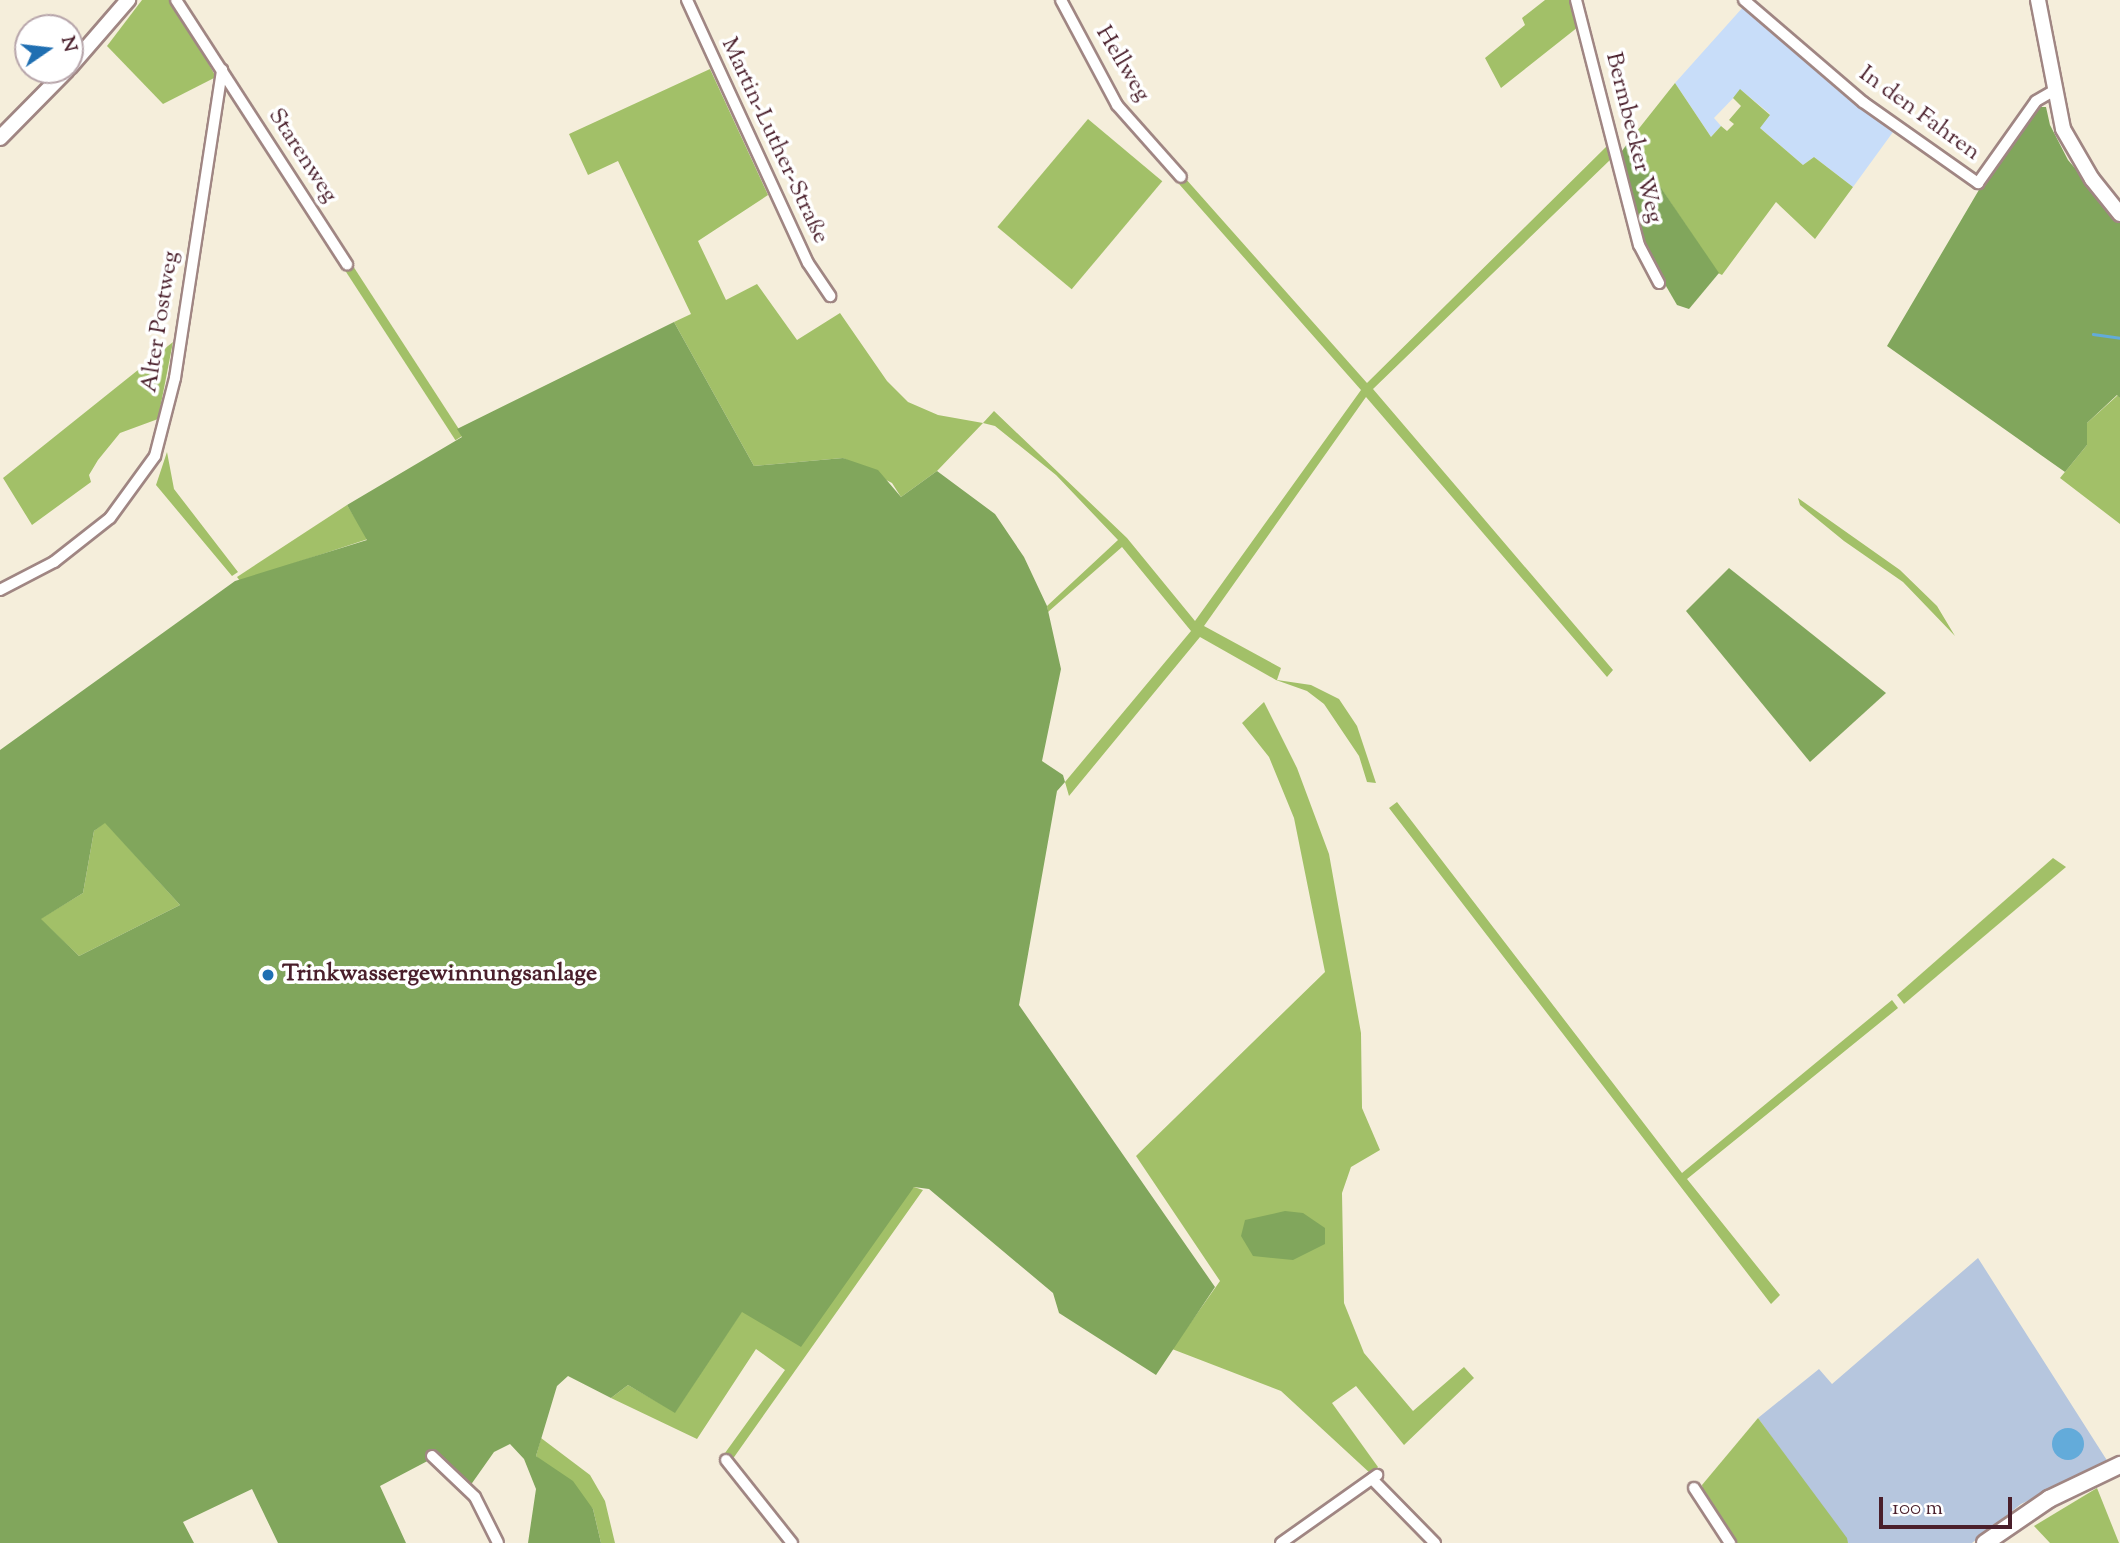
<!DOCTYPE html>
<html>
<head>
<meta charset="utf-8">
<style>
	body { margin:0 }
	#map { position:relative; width:2120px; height:1543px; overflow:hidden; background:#f5eedb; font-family:"Sorts Mill Goudy",serif }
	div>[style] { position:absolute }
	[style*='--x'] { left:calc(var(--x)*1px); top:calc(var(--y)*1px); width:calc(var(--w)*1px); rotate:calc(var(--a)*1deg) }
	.built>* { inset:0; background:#c8ddf9 }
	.industrial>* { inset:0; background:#b6c6de }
	.green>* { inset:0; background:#a2c068; transform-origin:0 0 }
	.forest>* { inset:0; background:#81a65c }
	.water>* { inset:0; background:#63abda }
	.round { border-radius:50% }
	.stream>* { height:2.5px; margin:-1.25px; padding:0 1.25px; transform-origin:1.25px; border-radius:1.25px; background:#63abda }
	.roads { filter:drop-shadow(2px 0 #a08683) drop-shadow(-2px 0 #a08683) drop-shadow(0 2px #a08683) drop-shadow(0 -2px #a08683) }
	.minor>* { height:10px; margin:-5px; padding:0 5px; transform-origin:5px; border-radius:5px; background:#fff }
	.secondary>* { height:14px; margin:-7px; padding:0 7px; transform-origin:7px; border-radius:7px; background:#fff }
	.primary>* { height:16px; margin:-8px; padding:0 8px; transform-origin:8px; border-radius:8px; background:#fff }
	.dots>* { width:19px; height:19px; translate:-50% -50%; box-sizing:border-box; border:4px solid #fff; border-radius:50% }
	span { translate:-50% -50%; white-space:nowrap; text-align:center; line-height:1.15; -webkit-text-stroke:7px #fff; paint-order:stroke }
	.street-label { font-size:24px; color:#4a1f2b }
	.poi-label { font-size:24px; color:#4a1f2b; font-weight:700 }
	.left { translate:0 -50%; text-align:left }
	.north { position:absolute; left:14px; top:14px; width:70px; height:70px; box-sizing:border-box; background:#fff; border:2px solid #b7a5aa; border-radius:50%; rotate:76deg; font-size:19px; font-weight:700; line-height:28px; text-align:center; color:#4a1f2b }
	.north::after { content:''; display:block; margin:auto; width:24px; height:32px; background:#1f6fb2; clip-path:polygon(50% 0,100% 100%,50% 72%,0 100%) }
	.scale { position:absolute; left:1879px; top:1497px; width:133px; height:32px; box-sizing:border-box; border:4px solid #4a1f2b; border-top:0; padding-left:9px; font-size:21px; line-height:24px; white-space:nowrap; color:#4a1f2b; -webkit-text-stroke:5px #fff; paint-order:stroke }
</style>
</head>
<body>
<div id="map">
	<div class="built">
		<div style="clip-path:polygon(1744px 6px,1893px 132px,1853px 187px,1814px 157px,1803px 165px,1759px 127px,1770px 114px,1741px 90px,1714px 118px,1721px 126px,1711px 137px,1675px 83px)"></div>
	</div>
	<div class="industrial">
		<div style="clip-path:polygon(1978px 1258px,2108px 1462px,2021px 1504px,1972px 1543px,1848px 1543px,1758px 1418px,1819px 1369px,1832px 1384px)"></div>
	</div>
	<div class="green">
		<div style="clip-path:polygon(142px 0,173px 0,216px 77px,163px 104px,107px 46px)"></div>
		<div style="clip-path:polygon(1545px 0,1570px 0,1578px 27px,1501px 88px,1485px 58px,1525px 25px,1522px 18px)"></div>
		<div style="clip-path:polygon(710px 69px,768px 195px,698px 241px,726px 300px,757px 284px,797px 340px,840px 313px,887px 381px,908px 402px,938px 415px,983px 423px,994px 411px,1127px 538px,1195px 621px,1361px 390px,1179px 184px,1185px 178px,1367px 383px,1607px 146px,1610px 160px,1373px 389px,1613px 670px,1607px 677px,1366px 397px,1204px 626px,1281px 668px,1277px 680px,1311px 685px,1339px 699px,1357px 726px,1376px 783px,1367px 782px,1359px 756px,1324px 704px,1307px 691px,1276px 680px,1200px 637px,1069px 796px,1065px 782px,1191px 631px,1122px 547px,1048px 612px,1047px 606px,1118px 540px,1056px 475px,995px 426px,983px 423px,937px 471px,901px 497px,892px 483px,843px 458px,754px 466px,674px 322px,691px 314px,618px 161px,588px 175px,569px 134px)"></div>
		<div style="clip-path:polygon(1675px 83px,1711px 137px,1721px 126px,1727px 131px,1734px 124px,1729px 120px,1741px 106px,1733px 98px,1740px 89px,1770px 115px,1760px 128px,1803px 165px,1814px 157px,1853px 187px,1815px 239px,1776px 202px,1722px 275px,1718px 273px,1629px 141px)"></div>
		<div style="left:1088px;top:119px;width:97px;height:141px;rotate:40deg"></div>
		<div style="left:353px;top:266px;width:202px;height:9px;rotate:57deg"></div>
		<div style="clip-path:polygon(173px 342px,158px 419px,120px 433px,98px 460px,89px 475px,91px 482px,32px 525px,3px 478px)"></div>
		<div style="clip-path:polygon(2118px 395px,2120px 398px,2120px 524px,2060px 478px,2087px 445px,2087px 423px)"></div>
		<div style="clip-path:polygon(167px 452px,174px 489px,238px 572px,232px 576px,156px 485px)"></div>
		<div style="clip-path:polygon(1798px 498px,1900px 570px,1937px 606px,1955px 636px,1903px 582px,1844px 541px,1800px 505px)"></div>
		<div style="clip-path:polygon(347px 505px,368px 539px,240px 581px,237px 577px)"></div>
		<div style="clip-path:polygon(1264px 702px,1297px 768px,1329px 854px,1361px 1033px,1362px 1108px,1380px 1150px,1351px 1167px,1342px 1193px,1344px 1303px,1364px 1353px,1413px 1411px,1464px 1367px,1474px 1378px,1404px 1445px,1356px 1386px,1332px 1403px,1378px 1467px,1371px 1474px,1281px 1391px,1172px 1349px,1220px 1281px,1136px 1156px,1325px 972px,1294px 818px,1269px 757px,1242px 723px)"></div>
		<div style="clip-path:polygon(1397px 802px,1682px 1173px,1892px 1000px,1898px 1008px,1687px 1179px,1780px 1295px,1771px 1304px,1389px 808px)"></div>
		<div style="clip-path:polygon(105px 822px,180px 905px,79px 956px,40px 919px,83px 893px,94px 831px)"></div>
		<div style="clip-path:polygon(2053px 858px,2066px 867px,1904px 1004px,1897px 995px)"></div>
		<div style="clip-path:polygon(914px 1187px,923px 1190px,732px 1460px,725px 1453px,785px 1370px,756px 1349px,697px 1439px,611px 1398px,628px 1385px,675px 1412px,742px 1311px)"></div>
		<div style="clip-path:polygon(1758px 1418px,1847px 1538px,1848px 1543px,1735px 1543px,1704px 1497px,1702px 1485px)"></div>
		<div style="clip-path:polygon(541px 1438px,590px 1475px,605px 1501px,615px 1543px,601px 1543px,593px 1509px,536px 1456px)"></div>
		<div style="clip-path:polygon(2097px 1488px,2119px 1543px,2050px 1543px,2034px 1526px)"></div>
	</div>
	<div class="forest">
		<div style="clip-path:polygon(2037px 107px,2046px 107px,2050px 125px,2068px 160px,2120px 221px,2120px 398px,2117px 395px,2087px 423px,2087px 445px,2065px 472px,1887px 346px,1983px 183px)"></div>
		<div style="clip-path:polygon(1629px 141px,1719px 273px,1689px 309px,1677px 305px,1644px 248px,1622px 167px,1622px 151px)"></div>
		<div style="clip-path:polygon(evenodd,674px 322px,754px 466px,843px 458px,878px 470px,901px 497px,937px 471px,995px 514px,1024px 557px,1047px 606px,1061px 669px,1042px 761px,1063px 775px,1065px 782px,1057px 791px,1019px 1005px,1215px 1287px,1156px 1375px,1059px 1313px,1053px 1293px,929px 1189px,914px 1187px,801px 1347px,742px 1312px,675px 1413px,628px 1385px,611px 1398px,568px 1376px,557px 1386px,536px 1456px,573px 1481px,593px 1509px,601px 1543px,528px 1543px,536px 1489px,524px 1459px,510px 1444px,494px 1452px,470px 1486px,437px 1456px,380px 1486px,406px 1543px,278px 1543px,252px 1489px,183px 1522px,194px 1543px,0 1543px,0 750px,235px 581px,367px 540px,347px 505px,462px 437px,457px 429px,674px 322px,105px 823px,180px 905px,79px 956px,41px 919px,83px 893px,94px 831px,105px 823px)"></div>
		<div style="clip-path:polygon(1729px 568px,1886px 693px,1810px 762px,1686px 611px)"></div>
		<div style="clip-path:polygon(1285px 1211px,1303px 1213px,1325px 1228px,1325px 1244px,1293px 1260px,1253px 1256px,1241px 1236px,1245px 1220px)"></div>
	</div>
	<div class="water">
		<div class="round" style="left:2052px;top:1428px;width:32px;height:32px"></div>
	</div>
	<div class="stream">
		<div style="--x:2093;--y:334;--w:27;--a:8"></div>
	</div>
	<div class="roads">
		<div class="minor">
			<div style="--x:176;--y:0;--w:315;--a:57.1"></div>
			<div style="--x:687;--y:0;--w:289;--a:65.3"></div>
			<div style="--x:808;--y:263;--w:40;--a:56"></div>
			<div style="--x:1061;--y:0;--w:119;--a:61.9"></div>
			<div style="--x:1117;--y:105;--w:96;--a:48.4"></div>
			<div style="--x:1576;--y:0;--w:253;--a:75.6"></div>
			<div style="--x:1639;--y:245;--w:43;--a:62.2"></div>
			<div style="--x:1744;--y:0;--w:157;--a:40.6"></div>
			<div style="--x:1863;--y:102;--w:141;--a:35.2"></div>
			<div style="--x:1978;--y:183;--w:100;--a:-54.7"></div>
			<div style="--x:2036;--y:101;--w:20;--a:-30"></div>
			<div style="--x:0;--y:590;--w:61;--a:-27.4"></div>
			<div style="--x:54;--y:562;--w:71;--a:-38.2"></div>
			<div style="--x:110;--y:518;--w:77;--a:-54"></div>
			<div style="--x:155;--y:456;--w:81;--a:-75.6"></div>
			<div style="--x:175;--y:378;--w:312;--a:-81.3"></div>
			<div style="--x:432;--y:1456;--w:59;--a:43.6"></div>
			<div style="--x:475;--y:1497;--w:51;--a:63.4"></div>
			<div style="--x:726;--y:1460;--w:106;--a:51.5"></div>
			<div style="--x:1372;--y:1479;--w:90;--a:45.5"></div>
			<div style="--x:1694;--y:1488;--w:66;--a:56.8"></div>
			<div style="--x:1281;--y:1543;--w:118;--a:-35.3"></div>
		</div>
		<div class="secondary">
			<div style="--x:2038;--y:0;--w:131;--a:79"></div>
			<div style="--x:2063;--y:129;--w:58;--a:59.9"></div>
			<div style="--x:2092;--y:179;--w:45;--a:51.3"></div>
			<div style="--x:70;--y:67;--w:89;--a:-49.1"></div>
			<div style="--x:0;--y:138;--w:95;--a:-45.4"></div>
		</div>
		<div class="primary">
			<div style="--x:1985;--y:1543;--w:78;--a:-34.5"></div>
			<div style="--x:2049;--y:1499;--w:79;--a:-25.6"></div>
		</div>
	</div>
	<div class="dots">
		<div style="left:268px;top:975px;background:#1f6fb2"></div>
	</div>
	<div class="street-label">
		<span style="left:1122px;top:64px;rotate:59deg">Hellweg</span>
		<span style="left:1919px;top:114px;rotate:36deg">In den Fahren</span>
		<span style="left:1633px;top:138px;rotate:76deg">Bermbecker Weg</span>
		<span style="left:774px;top:141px;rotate:65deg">Martin-Luther-Straße</span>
		<span style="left:302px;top:156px;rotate:57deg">Starenweg</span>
		<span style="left:161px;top:322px;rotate:-81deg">Alter Postweg</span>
	</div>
	<div class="poi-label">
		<span class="left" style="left:282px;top:975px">Trinkwassergewinnungsanlage</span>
	</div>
	<div class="north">N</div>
	<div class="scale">100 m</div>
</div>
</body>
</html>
